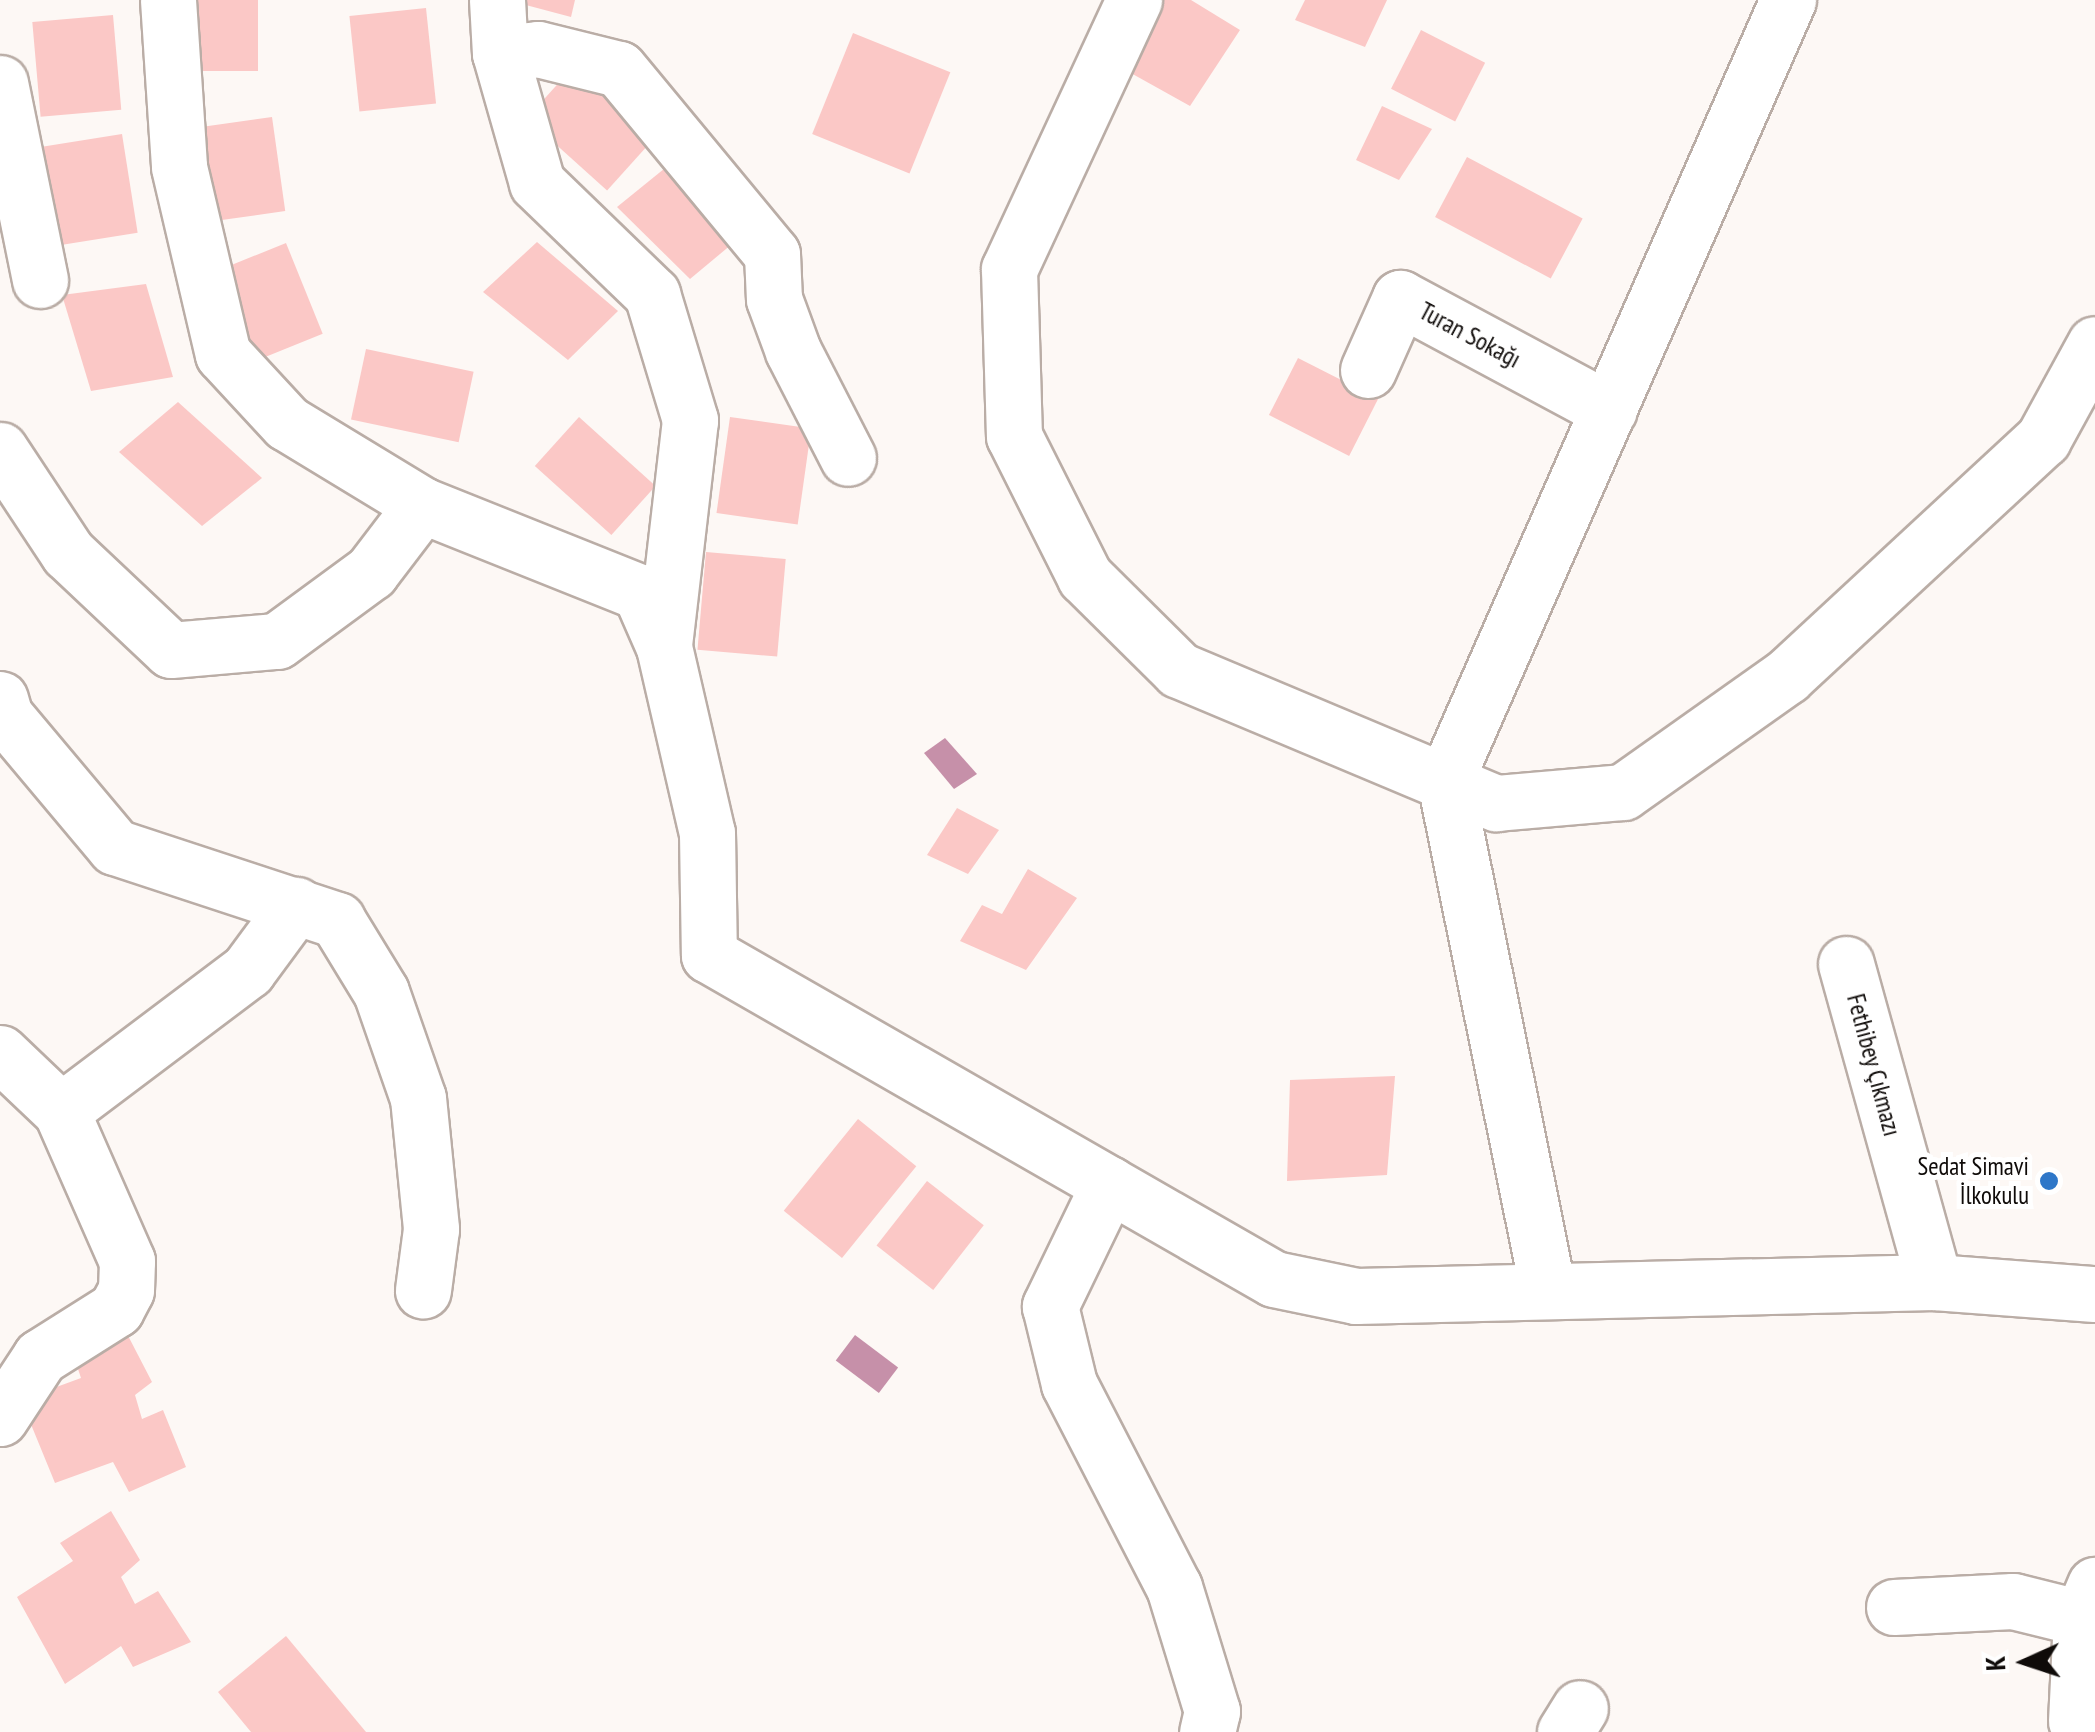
<!DOCTYPE html>
<html>
<head>
<meta charset="utf-8">
<style>
	body { margin:0 }
	#map { position:relative; width:2095px; height:1732px; overflow:hidden; background:#fdf8f5; font-family:"PT Sans Narrow",sans-serif }
	div>[style] { position:absolute }
	[style*='--x'] { left:calc(var(--x)*1px); top:calc(var(--y)*1px); width:calc(var(--w)*1px); rotate:calc(var(--a)*1deg) }
	.water>* { inset:0; background:#c690a9; transform-origin:0 0 }
	.building>* { inset:0; background:#fbc8c6; transform-origin:0 0 }
	.roads { filter:drop-shadow(2px 0 #baada6) drop-shadow(-2px 0 #baada6) drop-shadow(0 2px #baada6) drop-shadow(0 -2px #baada6) }
	.minor>* { height:55px; margin:-27.5px; padding:0 27.5px; transform-origin:27.5px; border-radius:27.5px; background:#fff }
	.dots>* { width:28px; height:28px; translate:-50% -50%; box-sizing:border-box; border:5px solid #fff; border-radius:50% }
	span { translate:-50% -50%; white-space:nowrap; text-align:center; line-height:1.15; -webkit-text-stroke:10px #fff; paint-order:stroke }
	.street-label { font-size:25px; color:#0f0b09 }
	.poi-label { font-size:25px; color:#0f0b09 }
	.right { translate:-100% -50%; text-align:right }
	.north { position:absolute; left:1975px; top:1612px; width:100px; height:100px; -webkit-text-stroke:8px #fff; paint-order:stroke; rotate:267deg; font-size:28px; font-weight:700; line-height:40px; text-align:center; color:#0f0b09 }
	.north::after { content:''; display:block; margin:auto; width:35px; height:45px; background:#0f0b09; clip-path:polygon(50% 0,100% 100%,50% 72%,0 100%) }
</style>
</head>
<body>
<div id="map">
	<div class="water">
		<div style="clip-path:polygon(945px 738px,977px 774px,954px 789px,924px 753px)"></div>
		<div style="left:855px;top:1335px;width:54px;height:32px;rotate:37deg"></div>
	</div>
	<div class="building">
		<div style="left:180px;top:0;width:78px;height:71px"></div>
		<div style="clip-path:polygon(507px 0,575px 0,571px 17px)"></div>
		<div style="clip-path:polygon(1164px 0,1191px 0,1240px 30px,1190px 106px,1120px 67px)"></div>
		<div style="clip-path:polygon(1305px 0,1387px 0,1365px 47px,1295px 20px)"></div>
		<div style="left:426px;top:8px;width:96px;height:77px;rotate:84deg"></div>
		<div style="left:113px;top:15px;width:95px;height:81px;rotate:85deg"></div>
		<div style="left:1421px;top:30px;width:72px;height:66px;rotate:27deg"></div>
		<div style="left:853px;top:33px;width:105px;height:109px;rotate:22deg"></div>
		<div style="left:573px;top:67px;width:108px;height:69px;rotate:42deg"></div>
		<div style="clip-path:polygon(1382px 106px,1432px 129px,1399px 180px,1356px 160px)"></div>
		<div style="left:272px;top:117px;width:95px;height:84px;rotate:82deg"></div>
		<div style="left:122px;top:134px;width:100px;height:84px;rotate:81deg"></div>
		<div style="left:1467px;top:157px;width:131px;height:68px;rotate:28deg"></div>
		<div style="clip-path:polygon(675px 160px,744px 234px,690px 279px,617px 207px)"></div>
		<div style="clip-path:polygon(537px 242px,618px 311px,568px 360px,483px 292px)"></div>
		<div style="left:286px;top:243px;width:98px;height:74px;rotate:68deg"></div>
		<div style="clip-path:polygon(146px 284px,173px 377px,91px 391px,62px 295px)"></div>
		<div style="left:366px;top:349px;width:110px;height:72px;rotate:12deg"></div>
		<div style="left:1298px;top:358px;width:90px;height:64px;rotate:27deg"></div>
		<div style="clip-path:polygon(178px 402px,262px 478px,202px 526px,119px 452px)"></div>
		<div style="left:579px;top:417px;width:103px;height:66px;rotate:42deg"></div>
		<div style="left:730px;top:417px;width:82px;height:97px;rotate:8deg"></div>
		<div style="left:706px;top:552px;width:80px;height:98px;rotate:5deg"></div>
		<div style="clip-path:polygon(957px 808px,999px 830px,968px 874px,927px 855px)"></div>
		<div style="clip-path:polygon(1028px 869px,1077px 898px,1026px 970px,960px 941px,982px 905px,1002px 914px)"></div>
		<div style="clip-path:polygon(1395px 1076px,1387px 1175px,1287px 1181px,1290px 1080px)"></div>
		<div style="left:858px;top:1119px;width:75px;height:118px;rotate:39deg"></div>
		<div style="left:927px;top:1181px;width:72px;height:82px;rotate:38deg"></div>
		<div style="clip-path:polygon(123px 1326px,152px 1382px,135px 1395px,142px 1419px,163px 1410px,186px 1467px,129px 1492px,113px 1462px,55px 1483px,21px 1400px,81px 1378px,74px 1357px)"></div>
		<div style="clip-path:polygon(111px 1511px,140px 1560px,121px 1577px,135px 1604px,158px 1591px,191px 1642px,133px 1667px,121px 1646px,65px 1684px,17px 1597px,73px 1561px,60px 1543px)"></div>
		<div style="clip-path:polygon(286px 1636px,366px 1732px,251px 1732px,218px 1692px)"></div>
	</div>
	<div class="roads">
		<div class="minor">
			<div style="--x:168;--y:0;--w:167;--a:86.2"></div>
			<div style="--x:179;--y:167;--w:192;--a:76.8"></div>
			<div style="--x:223;--y:354;--w:94;--a:47.2"></div>
			<div style="--x:287;--y:423;--w:158;--a:31.3"></div>
			<div style="--x:422;--y:505;--w:235;--a:21.8"></div>
			<div style="--x:640;--y:592;--w:60;--a:66.4"></div>
			<div style="--x:664;--y:647;--w:191;--a:77"></div>
			<div style="--x:707;--y:833;--w:122;--a:89.1"></div>
			<div style="--x:709;--y:955;--w:651;--a:29.83"></div>
			<div style="--x:1274;--y:1279;--w:84;--a:11.7"></div>
			<div style="--x:1356;--y:1296;--w:578;--a:-1.39"></div>
			<div style="--x:1934;--y:1282;--w:161;--a:4.3"></div>
			<div style="--x:497;--y:0;--w:53;--a:86.8"></div>
			<div style="--x:500;--y:53;--w:135;--a:74.1"></div>
			<div style="--x:537;--y:183;--w:160;--a:44"></div>
			<div style="--x:652;--y:294;--w:132;--a:73.2"></div>
			<div style="--x:690;--y:420;--w:227;--a:96.6"></div>
			<div style="--x:1134;--y:0;--w:297;--a:114.9"></div>
			<div style="--x:1009;--y:269;--w:167;--a:88.3"></div>
			<div style="--x:1014;--y:436;--w:158;--a:63.3"></div>
			<div style="--x:1085;--y:577;--w:132;--a:44.7"></div>
			<div style="--x:1179;--y:670;--w:344;--a:22.8"></div>
			<div style="--x:1496;--y:803;--w:127;--a:-5"></div>
			<div style="--x:1623;--y:792;--w:201;--a:-35.3"></div>
			<div style="--x:1787;--y:676;--w:349;--a:-42.8"></div>
			<div style="--x:2043;--y:439;--w:108;--a:-61.3"></div>
			<div style="--x:500;--y:53;--w:38;--a:-6"></div>
			<div style="--x:538;--y:49;--w:83;--a:13.9"></div>
			<div style="--x:619;--y:69;--w:240;--a:50.4"></div>
			<div style="--x:772;--y:254;--w:45;--a:87.5"></div>
			<div style="--x:774;--y:299;--w:55;--a:69.9"></div>
			<div style="--x:793;--y:351;--w:120;--a:62.8"></div>
			<div style="--x:0;--y:83;--w:201;--a:78.5"></div>
			<div style="--x:1368;--y:370;--w:79;--a:-66"></div>
			<div style="--x:1400;--y:298;--w:237;--a:28.2"></div>
			<div style="--x:0;--y:450;--w:123;--a:56.6"></div>
			<div style="--x:68;--y:553;--w:141;--a:43.3"></div>
			<div style="--x:171;--y:650;--w:106;--a:-4.9"></div>
			<div style="--x:277;--y:641;--w:117;--a:-36.3"></div>
			<div style="--x:371;--y:572;--w:84;--a:-52.7"></div>
			<div style="--x:0;--y:699;--w:18;--a:74"></div>
			<div style="--x:5;--y:716;--w:171;--a:50"></div>
			<div style="--x:115;--y:847;--w:234;--a:18.2"></div>
			<div style="--x:337;--y:920;--w:84;--a:58.6"></div>
			<div style="--x:381;--y:992;--w:112;--a:70.8"></div>
			<div style="--x:418;--y:1098;--w:132;--a:84.3"></div>
			<div style="--x:431;--y:1229;--w:62;--a:97.5"></div>
			<div style="--x:1846;--y:964;--w:330;--a:74.5"></div>
			<div style="--x:0;--y:1053;--w:84;--a:43.6"></div>
			<div style="--x:61;--y:1111;--w:234;--a:-37"></div>
			<div style="--x:248;--y:970;--w:81;--a:-53.6"></div>
			<div style="--x:1109;--y:1184;--w:136;--a:115.8"></div>
			<div style="--x:1050;--y:1306;--w:80;--a:76.3"></div>
			<div style="--x:1069;--y:1384;--w:229;--a:62.7"></div>
			<div style="--x:1174;--y:1587;--w:130;--a:73"></div>
			<div style="--x:1212;--y:1711;--w:22;--a:103"></div>
			<div style="--x:1547;--y:1286;--w:515;--a:-101.42"></div>
			<div style="--x:1445;--y:781;--w:853;--a:-66.29"></div>
			<div style="--x:0;--y:1418;--w:73;--a:-56.7"></div>
			<div style="--x:40;--y:1357;--w:90;--a:-32.3"></div>
			<div style="--x:116;--y:1309;--w:21;--a:-62"></div>
			<div style="--x:126;--y:1290;--w:29;--a:-88"></div>
			<div style="--x:127;--y:1261;--w:164;--a:-113.7"></div>
			<div style="--x:1894;--y:1607;--w:119;--a:-2.9"></div>
			<div style="--x:2013;--y:1601;--w:70;--a:14"></div>
			<div style="--x:2076;--y:1721;--w:103;--a:-87.2"></div>
			<div style="--x:2081;--y:1618;--w:36;--a:-67"></div>
			<div style="--x:1565;--y:1732;--w:28;--a:-58"></div>
		</div>
	</div>
	<div class="dots">
		<div style="left:2049px;top:1181px;background:#2e77c8"></div>
	</div>
	<div class="street-label">
		<span style="left:1470px;top:335px;rotate:28deg">Turan Sokağı</span>
		<span style="left:1874px;top:1065px;rotate:75deg">Fethibey Çıkmazı</span>
	</div>
	<div class="poi-label">
		<span class="right" style="left:2029px;top:1181px">Sedat Simavi<br>İlkokulu</span>
	</div>
	<div class="north">K</div>
</div>
</body>
</html>
